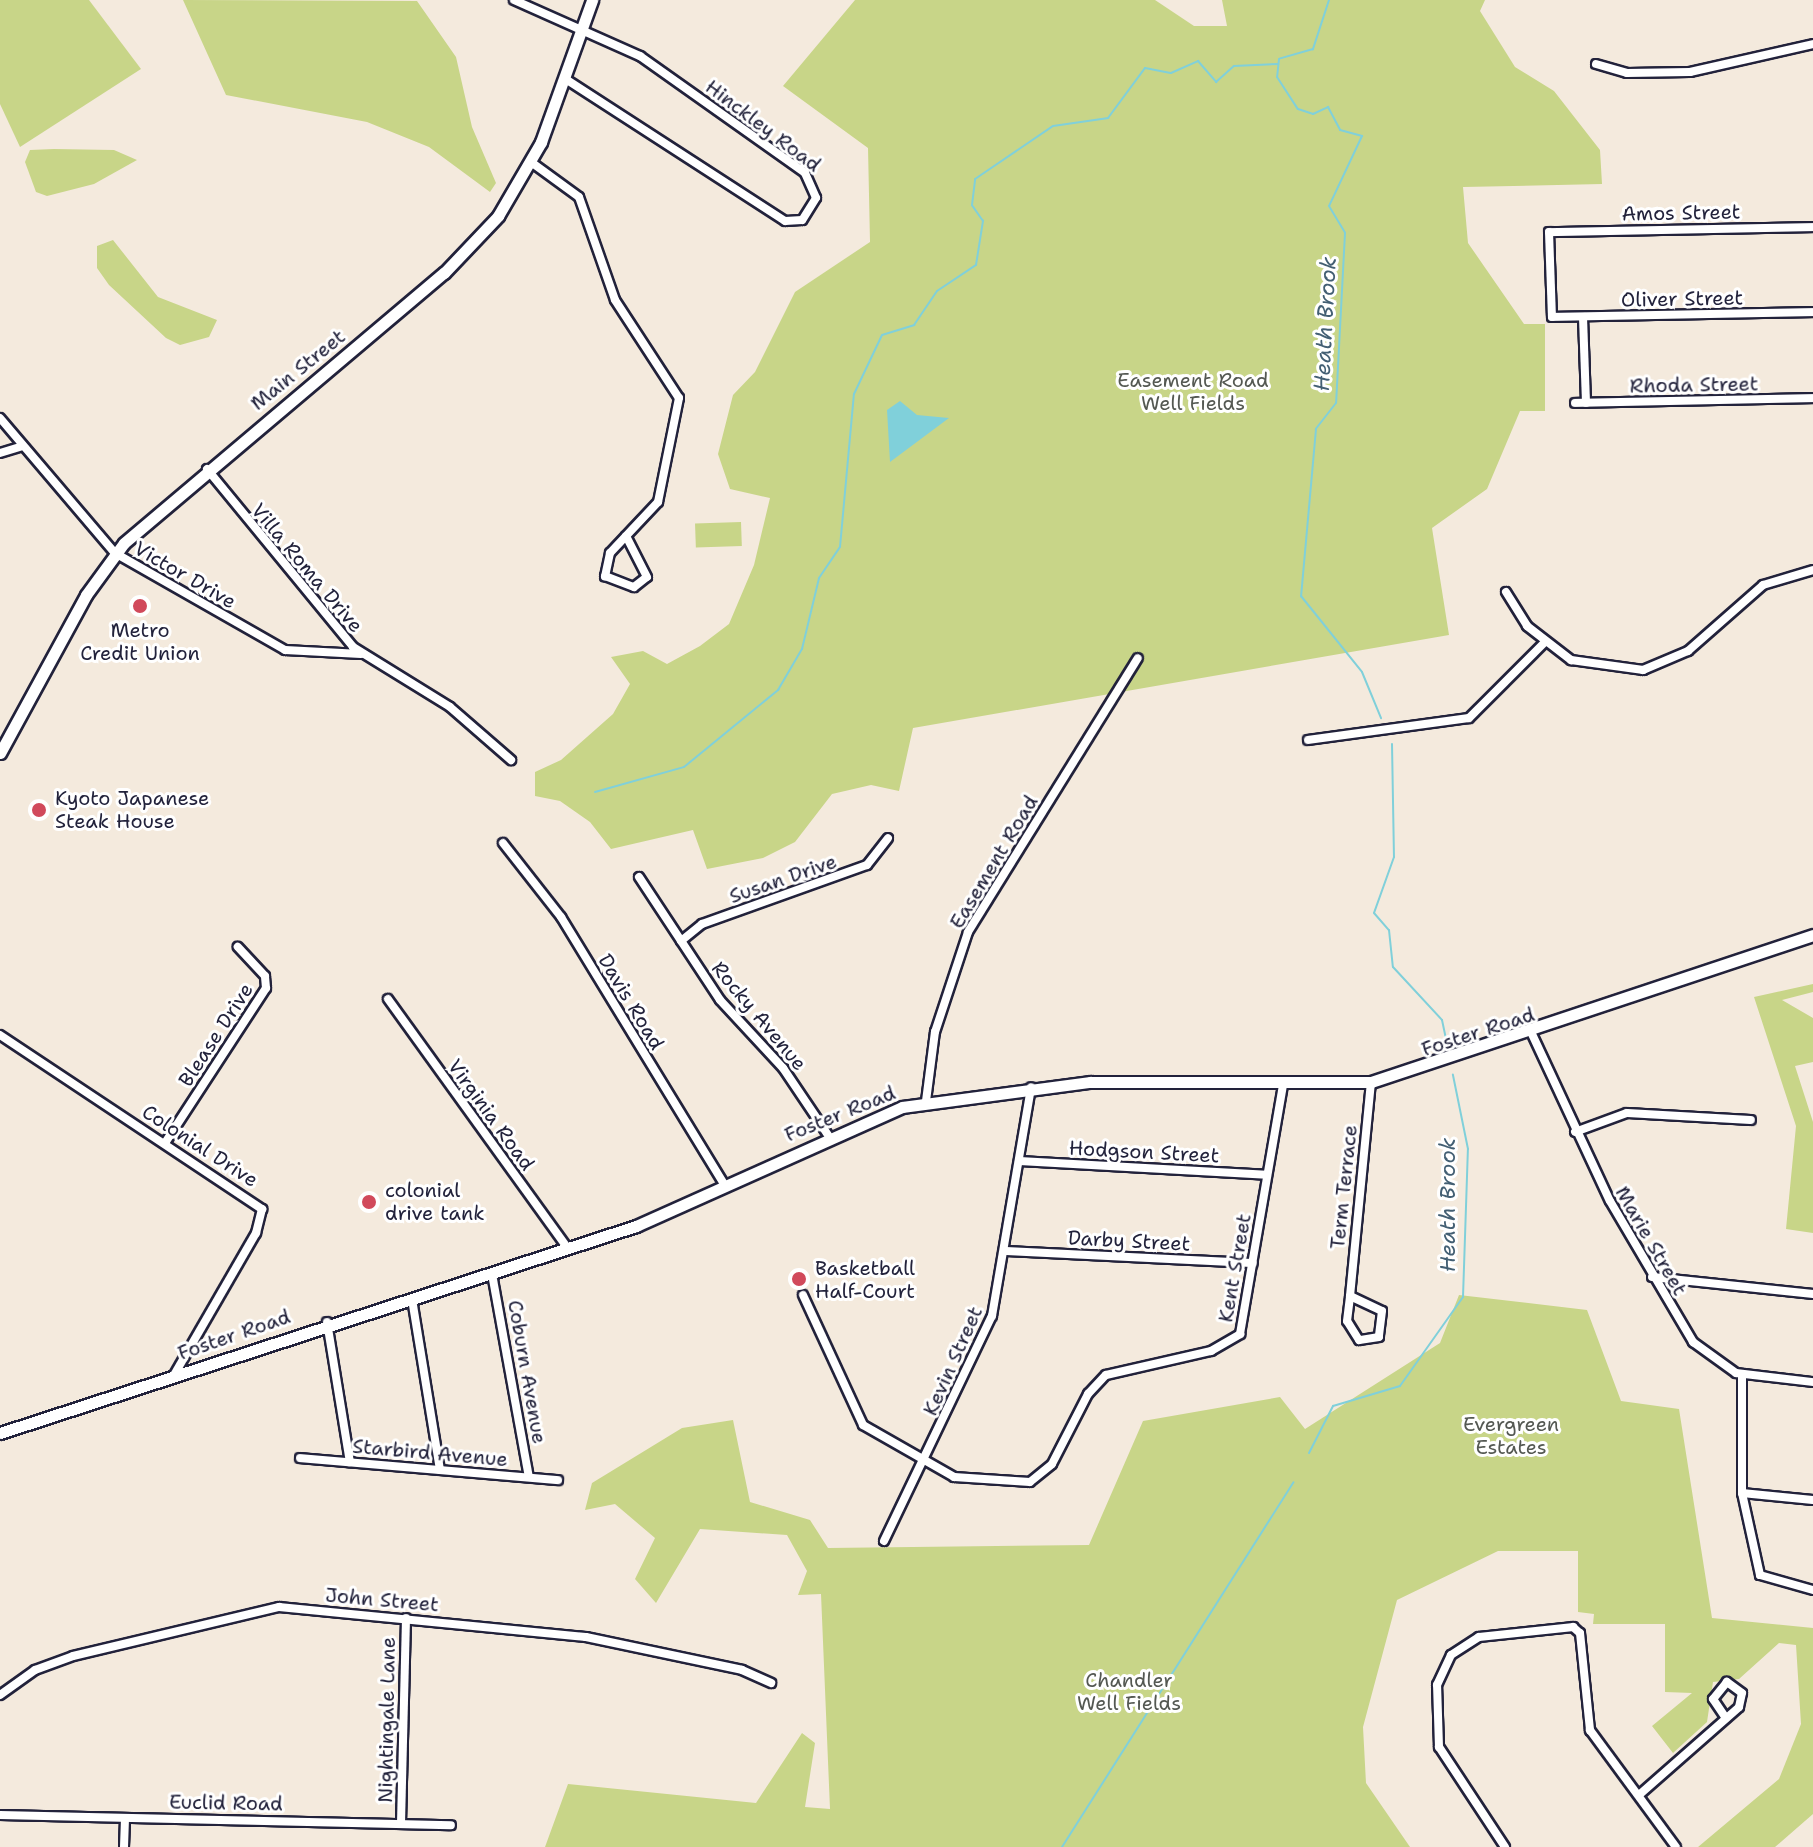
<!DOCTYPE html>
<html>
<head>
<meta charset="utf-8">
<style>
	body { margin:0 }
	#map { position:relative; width:1813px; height:1847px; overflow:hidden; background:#f4eadd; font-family:"Shantell Sans",sans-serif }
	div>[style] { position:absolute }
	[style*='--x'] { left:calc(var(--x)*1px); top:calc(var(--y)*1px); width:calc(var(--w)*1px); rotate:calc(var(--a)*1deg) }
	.green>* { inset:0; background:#c8d588; transform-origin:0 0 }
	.water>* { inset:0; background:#80d0da }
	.stream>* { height:2px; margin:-1px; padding:0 1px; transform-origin:1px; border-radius:1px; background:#80d0da }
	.roads { filter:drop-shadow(2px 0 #22223b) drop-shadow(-2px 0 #22223b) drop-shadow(0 2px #22223b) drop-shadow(0 -2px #22223b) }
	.street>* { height:8px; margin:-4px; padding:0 4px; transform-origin:4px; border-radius:4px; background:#fff }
	.secondary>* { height:11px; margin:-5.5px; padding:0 5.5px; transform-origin:5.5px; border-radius:5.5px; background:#fff }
	.dots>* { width:22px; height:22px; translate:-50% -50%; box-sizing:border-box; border:4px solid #fff; border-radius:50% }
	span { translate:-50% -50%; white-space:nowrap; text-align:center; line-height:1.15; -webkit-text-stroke:6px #fff; paint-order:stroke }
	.street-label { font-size:20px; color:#22223b }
	.park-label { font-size:20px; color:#545852 }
	.poi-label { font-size:20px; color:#22223b }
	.left { translate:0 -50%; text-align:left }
	.water-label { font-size:22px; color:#435f73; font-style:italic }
</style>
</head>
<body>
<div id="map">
	<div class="green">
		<div style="clip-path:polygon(0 0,89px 0,141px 69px,20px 147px,0 104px)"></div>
		<div style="clip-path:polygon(183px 0,417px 1px,456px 57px,472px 127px,496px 183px,490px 192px,429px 147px,367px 122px,226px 95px)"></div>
		<div style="clip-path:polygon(855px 0,1155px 0,1194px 26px,1227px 26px,1222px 0,1485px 0,1480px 11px,1515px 67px,1554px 91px,1600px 150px,1602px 184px,1463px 187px,1468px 243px,1524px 324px,1545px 324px,1545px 411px,1520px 411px,1487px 489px,1432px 528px,1449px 635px,913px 728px,899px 791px,871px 785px,832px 794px,795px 842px,763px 858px,707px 869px,693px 830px,611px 849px,590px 822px,560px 801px,535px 796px,535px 772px,561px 760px,613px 714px,630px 684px,611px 657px,643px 651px,667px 664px,700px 646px,729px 624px,754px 565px,770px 498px,730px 489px,718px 454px,733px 395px,755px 372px,795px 292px,870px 242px,868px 148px,783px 86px)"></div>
		<div style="clip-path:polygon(54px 149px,114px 150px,137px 160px,94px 184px,47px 196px,36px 192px,25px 162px,30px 150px)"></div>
		<div style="clip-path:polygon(113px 240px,158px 297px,217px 320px,209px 337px,180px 345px,166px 338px,109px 285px,97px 268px,97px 246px)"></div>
		<div style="left:741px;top:522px;width:24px;height:46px;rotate:88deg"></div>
		<div style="clip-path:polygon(1813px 984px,1813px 992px,1782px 1000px,1813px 1018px,1813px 1062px,1795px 1066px,1813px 1122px,1813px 1233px,1786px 1229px,1796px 1126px,1754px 997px)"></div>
		<div style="clip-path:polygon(1459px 1295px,1587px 1310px,1621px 1401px,1679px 1409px,1712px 1618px,1813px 1628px,1813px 1814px,1775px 1847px,1698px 1847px,1779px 1779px,1801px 1724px,1796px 1645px,1779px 1643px,1739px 1679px,1713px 1682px,1707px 1722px,1673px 1753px,1652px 1726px,1692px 1693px,1665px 1692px,1665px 1624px,1593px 1624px,1594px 1614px,1578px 1612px,1578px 1551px,1498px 1551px,1397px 1600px,1363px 1727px,1366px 1783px,1410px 1847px,545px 1847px,568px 1784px,756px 1803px,802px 1733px,815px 1743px,805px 1807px,830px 1809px,821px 1594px,798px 1595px,807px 1571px,787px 1535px,700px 1529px,656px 1603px,635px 1579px,655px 1538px,615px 1504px,585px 1510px,592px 1483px,682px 1428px,733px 1420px,750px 1502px,810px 1520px,828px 1548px,1089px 1545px,1143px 1421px,1280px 1397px,1305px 1429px,1440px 1343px)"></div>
	</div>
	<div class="water">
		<div style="clip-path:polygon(900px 401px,917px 415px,949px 418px,890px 462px,887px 410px)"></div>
	</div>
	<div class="stream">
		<div style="--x:1329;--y:0;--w:52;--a:108.1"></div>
		<div style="--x:1313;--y:49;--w:35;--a:164"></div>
		<div style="--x:1279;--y:59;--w:18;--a:96"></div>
		<div style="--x:1277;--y:77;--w:38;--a:57"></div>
		<div style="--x:1298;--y:109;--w:16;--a:18"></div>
		<div style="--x:1313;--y:114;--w:17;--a:-25"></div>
		<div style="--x:1328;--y:107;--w:26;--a:62"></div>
		<div style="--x:1340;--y:130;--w:23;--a:15"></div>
		<div style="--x:1362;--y:136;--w:77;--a:115.2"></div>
		<div style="--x:1329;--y:206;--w:31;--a:59"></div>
		<div style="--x:1345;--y:233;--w:170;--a:93"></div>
		<div style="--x:1336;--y:403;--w:33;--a:128"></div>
		<div style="--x:1316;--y:429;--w:168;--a:95.1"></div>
		<div style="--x:1301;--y:596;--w:97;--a:51.2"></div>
		<div style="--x:1362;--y:672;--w:50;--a:67.6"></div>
		<div style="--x:1392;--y:744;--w:113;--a:89"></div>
		<div style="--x:1394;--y:857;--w:59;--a:109.7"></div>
		<div style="--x:1374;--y:913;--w:23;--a:49"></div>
		<div style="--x:1389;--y:930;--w:37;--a:84"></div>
		<div style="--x:1393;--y:967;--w:72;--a:47.2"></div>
		<div style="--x:1442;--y:1020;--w:24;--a:78"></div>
		<div style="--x:595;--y:792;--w:92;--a:-15.7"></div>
		<div style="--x:684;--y:767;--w:122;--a:-39.3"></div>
		<div style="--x:778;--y:690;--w:48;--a:-59.7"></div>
		<div style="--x:802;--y:649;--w:73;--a:-76.5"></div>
		<div style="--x:819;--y:578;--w:37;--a:-56"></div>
		<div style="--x:840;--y:547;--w:154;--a:-84.8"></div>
		<div style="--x:854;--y:394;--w:65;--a:-64.6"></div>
		<div style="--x:882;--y:335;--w:34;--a:-17"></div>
		<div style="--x:914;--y:325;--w:41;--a:-55.9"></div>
		<div style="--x:937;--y:291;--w:47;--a:-33.7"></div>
		<div style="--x:976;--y:265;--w:45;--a:-81"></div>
		<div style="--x:983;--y:221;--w:19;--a:-125"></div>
		<div style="--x:972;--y:205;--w:26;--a:-83"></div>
		<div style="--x:975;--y:179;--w:94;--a:-34.2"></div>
		<div style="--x:1053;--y:126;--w:56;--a:-8.3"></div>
		<div style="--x:1108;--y:118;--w:62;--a:-53.5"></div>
		<div style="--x:1145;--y:68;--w:26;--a:11"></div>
		<div style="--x:1171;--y:73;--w:30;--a:-24"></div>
		<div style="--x:1198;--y:61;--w:28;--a:49"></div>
		<div style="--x:1216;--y:82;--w:24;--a:-42"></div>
		<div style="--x:1234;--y:66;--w:44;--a:-2.6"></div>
		<div style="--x:1309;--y:1453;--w:53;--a:-62.9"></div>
		<div style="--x:1333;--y:1406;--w:70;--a:-16.6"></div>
		<div style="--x:1400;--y:1386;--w:109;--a:-54.7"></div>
		<div style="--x:1463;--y:1297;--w:148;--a:-88.1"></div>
		<div style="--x:1468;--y:1149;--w:76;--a:-101.5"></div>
		<div style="--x:1062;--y:1847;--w:432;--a:-57.6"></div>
	</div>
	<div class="roads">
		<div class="street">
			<div style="--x:514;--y:0;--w:138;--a:24"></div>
			<div style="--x:640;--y:56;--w:202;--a:35.3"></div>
			<div style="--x:805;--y:173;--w:27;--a:66"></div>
			<div style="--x:816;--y:198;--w:26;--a:122"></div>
			<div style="--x:802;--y:220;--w:17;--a:177"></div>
			<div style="--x:785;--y:221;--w:263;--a:-147.1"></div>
			<div style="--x:1596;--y:64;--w:32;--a:16"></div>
			<div style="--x:1627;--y:73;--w:63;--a:-0.9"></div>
			<div style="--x:1690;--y:72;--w:126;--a:-12.8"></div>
			<div style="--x:531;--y:162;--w:59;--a:36.1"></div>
			<div style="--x:579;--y:197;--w:109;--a:70.7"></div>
			<div style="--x:615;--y:300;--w:117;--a:56.9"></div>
			<div style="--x:679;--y:398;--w:106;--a:101.4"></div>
			<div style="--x:658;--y:502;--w:70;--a:133.3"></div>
			<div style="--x:610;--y:553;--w:24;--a:102"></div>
			<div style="--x:605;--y:576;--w:31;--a:21"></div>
			<div style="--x:634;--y:587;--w:16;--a:-38"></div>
			<div style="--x:647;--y:577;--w:46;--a:-117.1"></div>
			<div style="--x:1813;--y:227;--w:264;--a:178.9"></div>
			<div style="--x:1549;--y:232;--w:85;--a:88"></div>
			<div style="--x:1552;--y:317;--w:261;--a:-1.1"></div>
			<div style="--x:1583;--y:317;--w:86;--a:88"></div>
			<div style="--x:1575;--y:403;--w:238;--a:-1.2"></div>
			<div style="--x:0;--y:418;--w:177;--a:49.6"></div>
			<div style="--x:115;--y:553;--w:196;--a:29.7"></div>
			<div style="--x:285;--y:650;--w:76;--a:3"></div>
			<div style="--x:0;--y:453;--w:24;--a:-17"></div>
			<div style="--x:207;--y:469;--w:230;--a:50.6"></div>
			<div style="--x:353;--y:647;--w:114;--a:31.7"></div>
			<div style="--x:450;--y:707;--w:81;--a:41"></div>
			<div style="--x:1506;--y:592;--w:40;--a:58"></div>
			<div style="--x:1527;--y:626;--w:56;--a:37.7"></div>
			<div style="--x:1571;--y:660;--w:73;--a:7.9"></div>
			<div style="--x:1643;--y:670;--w:49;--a:-22.9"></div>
			<div style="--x:1688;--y:651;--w:100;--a:-41.3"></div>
			<div style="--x:1763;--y:585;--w:52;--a:-16.7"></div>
			<div style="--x:1308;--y:740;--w:162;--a:-7.8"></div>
			<div style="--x:1469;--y:718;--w:107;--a:-45"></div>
			<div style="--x:503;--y:843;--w:94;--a:51.9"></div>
			<div style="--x:561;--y:917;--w:313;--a:58.6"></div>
			<div style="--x:639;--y:877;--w:147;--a:56.6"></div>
			<div style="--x:720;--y:1000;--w:93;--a:47.2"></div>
			<div style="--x:783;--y:1068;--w:81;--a:56.1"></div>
			<div style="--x:681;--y:941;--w:27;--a:-39"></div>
			<div style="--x:702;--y:924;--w:175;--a:-19.7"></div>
			<div style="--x:867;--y:865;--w:34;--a:-52"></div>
			<div style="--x:388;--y:999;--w:308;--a:54.2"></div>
			<div style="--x:1532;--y:1034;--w:184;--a:65"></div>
			<div style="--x:1610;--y:1201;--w:164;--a:59.5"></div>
			<div style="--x:1693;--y:1342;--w:53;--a:35.8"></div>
			<div style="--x:1736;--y:1373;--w:78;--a:6.7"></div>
			<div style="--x:0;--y:1035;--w:315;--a:33.6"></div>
			<div style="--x:262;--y:1209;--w:25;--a:104"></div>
			<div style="--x:256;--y:1233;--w:164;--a:120"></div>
			<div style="--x:926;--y:1101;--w:70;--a:-82.6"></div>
			<div style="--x:935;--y:1032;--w:105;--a:-71.7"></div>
			<div style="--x:968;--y:932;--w:322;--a:-58.2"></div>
			<div style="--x:1575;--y:1132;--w:55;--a:-20.1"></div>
			<div style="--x:1627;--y:1113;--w:124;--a:3.2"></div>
			<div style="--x:165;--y:1143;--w:185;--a:-56.9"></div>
			<div style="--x:266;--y:988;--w:12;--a:-95"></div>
			<div style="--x:265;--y:976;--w:40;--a:-133"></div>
			<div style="--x:1019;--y:1161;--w:248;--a:3.2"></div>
			<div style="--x:1005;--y:1251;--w:248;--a:2.8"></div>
			<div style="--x:492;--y:1274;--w:206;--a:79.7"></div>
			<div style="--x:1652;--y:1277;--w:162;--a:6"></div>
			<div style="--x:803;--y:1295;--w:143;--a:65.2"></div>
			<div style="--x:863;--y:1425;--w:105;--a:29.7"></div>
			<div style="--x:954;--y:1477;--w:76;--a:3.8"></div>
			<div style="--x:1030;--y:1482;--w:28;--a:-39"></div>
			<div style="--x:1052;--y:1464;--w:79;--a:-62.8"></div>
			<div style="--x:1088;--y:1394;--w:26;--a:-47"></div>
			<div style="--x:1106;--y:1375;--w:108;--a:-12.9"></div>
			<div style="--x:1211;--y:1351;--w:34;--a:-30"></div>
			<div style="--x:1240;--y:1334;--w:252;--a:-80.2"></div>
			<div style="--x:1350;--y:1296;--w:35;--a:25"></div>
			<div style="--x:1382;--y:1311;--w:26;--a:97"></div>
			<div style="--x:1379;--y:1337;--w:20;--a:171"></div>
			<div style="--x:1359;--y:1340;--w:22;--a:-122"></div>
			<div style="--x:1347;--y:1321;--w:25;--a:-83"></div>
			<div style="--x:1350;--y:1296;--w:215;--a:-84.4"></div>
			<div style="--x:412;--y:1299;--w:173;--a:80.7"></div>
			<div style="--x:327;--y:1322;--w:142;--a:80.7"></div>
			<div style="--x:1742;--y:1374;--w:119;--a:90"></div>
			<div style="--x:1742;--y:1493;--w:71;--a:5.6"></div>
			<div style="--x:300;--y:1458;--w:259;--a:4.9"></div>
			<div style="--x:1742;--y:1493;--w:84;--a:77.6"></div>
			<div style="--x:1760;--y:1575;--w:55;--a:15.8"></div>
			<div style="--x:884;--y:1541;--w:250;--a:-64.4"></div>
			<div style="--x:992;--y:1316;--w:232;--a:-80.3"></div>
			<div style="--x:0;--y:1695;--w:43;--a:-35.5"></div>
			<div style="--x:35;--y:1670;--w:40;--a:-20.2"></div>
			<div style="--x:73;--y:1656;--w:212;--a:-13.4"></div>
			<div style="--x:279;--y:1607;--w:308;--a:5.6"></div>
			<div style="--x:586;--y:1637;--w:159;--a:11.9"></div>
			<div style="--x:742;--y:1670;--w:32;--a:24"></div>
			<div style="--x:1639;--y:1795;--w:133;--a:-41.3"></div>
			<div style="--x:1739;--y:1707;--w:14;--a:-78"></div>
			<div style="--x:1742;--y:1693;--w:19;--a:-144"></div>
			<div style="--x:1727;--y:1682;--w:22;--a:129"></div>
			<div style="--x:1713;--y:1699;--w:23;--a:56"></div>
			<div style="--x:0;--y:1815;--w:451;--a:1.3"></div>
			<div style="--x:401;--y:1823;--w:205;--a:-88.6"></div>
			<div style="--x:124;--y:1847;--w:29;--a:-88"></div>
			<div style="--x:1505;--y:1847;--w:120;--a:-123.4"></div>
			<div style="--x:1439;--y:1747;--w:62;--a:-91.8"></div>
			<div style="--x:1437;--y:1685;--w:33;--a:-65"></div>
			<div style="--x:1451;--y:1655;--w:33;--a:-33"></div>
			<div style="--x:1479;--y:1637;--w:95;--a:-6.1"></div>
			<div style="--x:1573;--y:1627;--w:9;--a:41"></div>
			<div style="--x:1580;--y:1633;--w:98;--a:84.1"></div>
			<div style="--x:1590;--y:1730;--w:145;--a:53.7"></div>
		</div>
		<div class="secondary">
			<div style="--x:0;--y:753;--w:180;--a:-61.4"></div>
			<div style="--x:86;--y:595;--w:64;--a:-53.8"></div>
			<div style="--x:124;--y:543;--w:419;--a:-40.2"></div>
			<div style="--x:444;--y:273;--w:79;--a:-46.5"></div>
			<div style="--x:498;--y:216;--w:86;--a:-59.8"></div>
			<div style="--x:541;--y:142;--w:151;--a:-70.2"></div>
			<div style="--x:0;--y:1433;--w:669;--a:-18.03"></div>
			<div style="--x:636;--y:1226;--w:291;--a:-24.1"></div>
			<div style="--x:902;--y:1107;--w:190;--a:-7.6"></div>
			<div style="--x:1090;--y:1082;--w:281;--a:0"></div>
			<div style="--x:1371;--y:1082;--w:466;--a:-18.4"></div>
		</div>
	</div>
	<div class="dots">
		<div style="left:140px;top:606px;background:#d1495b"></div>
		<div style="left:39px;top:810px;background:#d1495b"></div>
		<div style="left:369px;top:1202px;background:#d1495b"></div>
		<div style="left:799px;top:1279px;background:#d1495b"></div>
	</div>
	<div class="street-label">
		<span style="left:763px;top:126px;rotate:37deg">Hinckley Road</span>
		<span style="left:1681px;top:213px;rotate:-1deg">Amos Street</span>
		<span style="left:1682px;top:299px;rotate:-1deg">Oliver Street</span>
		<span style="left:298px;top:370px;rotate:-39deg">Main Street</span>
		<span style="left:1694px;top:385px;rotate:-1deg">Rhoda Street</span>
		<span style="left:307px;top:568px;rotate:50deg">Villa Roma Drive</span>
		<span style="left:185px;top:575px;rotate:30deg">Victor Drive</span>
		<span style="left:994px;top:862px;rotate:-59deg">Easement Road</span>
		<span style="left:783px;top:879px;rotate:-19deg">Susan Drive</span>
		<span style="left:631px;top:1002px;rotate:59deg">Davis Road</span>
		<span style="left:759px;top:1016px;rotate:50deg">Rocky Avenue</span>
		<span style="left:1478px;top:1032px;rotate:-18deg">Foster Road</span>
		<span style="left:216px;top:1035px;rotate:-57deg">Blease Drive</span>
		<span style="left:840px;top:1114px;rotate:-22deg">Foster Road</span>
		<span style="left:491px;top:1115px;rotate:54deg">Virginia Road</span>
		<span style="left:200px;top:1146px;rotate:33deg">Colonial Drive</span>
		<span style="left:1144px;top:1152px;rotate:3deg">Hodgson Street</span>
		<span style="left:1344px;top:1187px;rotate:-84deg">Term Terrace</span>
		<span style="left:1129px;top:1241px;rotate:3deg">Darby Street</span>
		<span style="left:1651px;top:1241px;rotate:60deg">Marie Street</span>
		<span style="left:1235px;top:1268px;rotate:-80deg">Kent Street</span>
		<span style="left:234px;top:1335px;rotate:-19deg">Foster Road</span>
		<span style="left:953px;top:1361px;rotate:-66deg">Kevin Street</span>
		<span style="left:527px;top:1372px;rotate:80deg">Coburn Avenue</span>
		<span style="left:430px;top:1453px;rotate:5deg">Starbird Avenue</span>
		<span style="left:382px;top:1600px;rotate:5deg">John Street</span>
		<span style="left:387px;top:1720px;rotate:-89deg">Nightingale Lane</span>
		<span style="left:226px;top:1803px;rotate:1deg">Euclid Road</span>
	</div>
	<div class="park-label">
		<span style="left:1193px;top:392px">Easement Road<br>Well Fields</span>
		<span style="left:1511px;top:1436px">Evergreen<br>Estates</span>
		<span style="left:1129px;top:1692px">Chandler<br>Well Fields</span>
	</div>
	<div class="poi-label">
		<span style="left:140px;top:642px">Metro<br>Credit Union</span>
		<span class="left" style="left:55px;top:810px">Kyoto Japanese<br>Steak House</span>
		<span class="left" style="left:385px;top:1202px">colonial<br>drive tank</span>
		<span class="left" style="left:815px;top:1280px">Basketball<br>Half-Court</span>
	</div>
	<div class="water-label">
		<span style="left:1325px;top:324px;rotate:-87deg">Heath Brook</span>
		<span style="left:1448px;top:1205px;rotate:-90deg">Heath Brook</span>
	</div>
</div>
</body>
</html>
